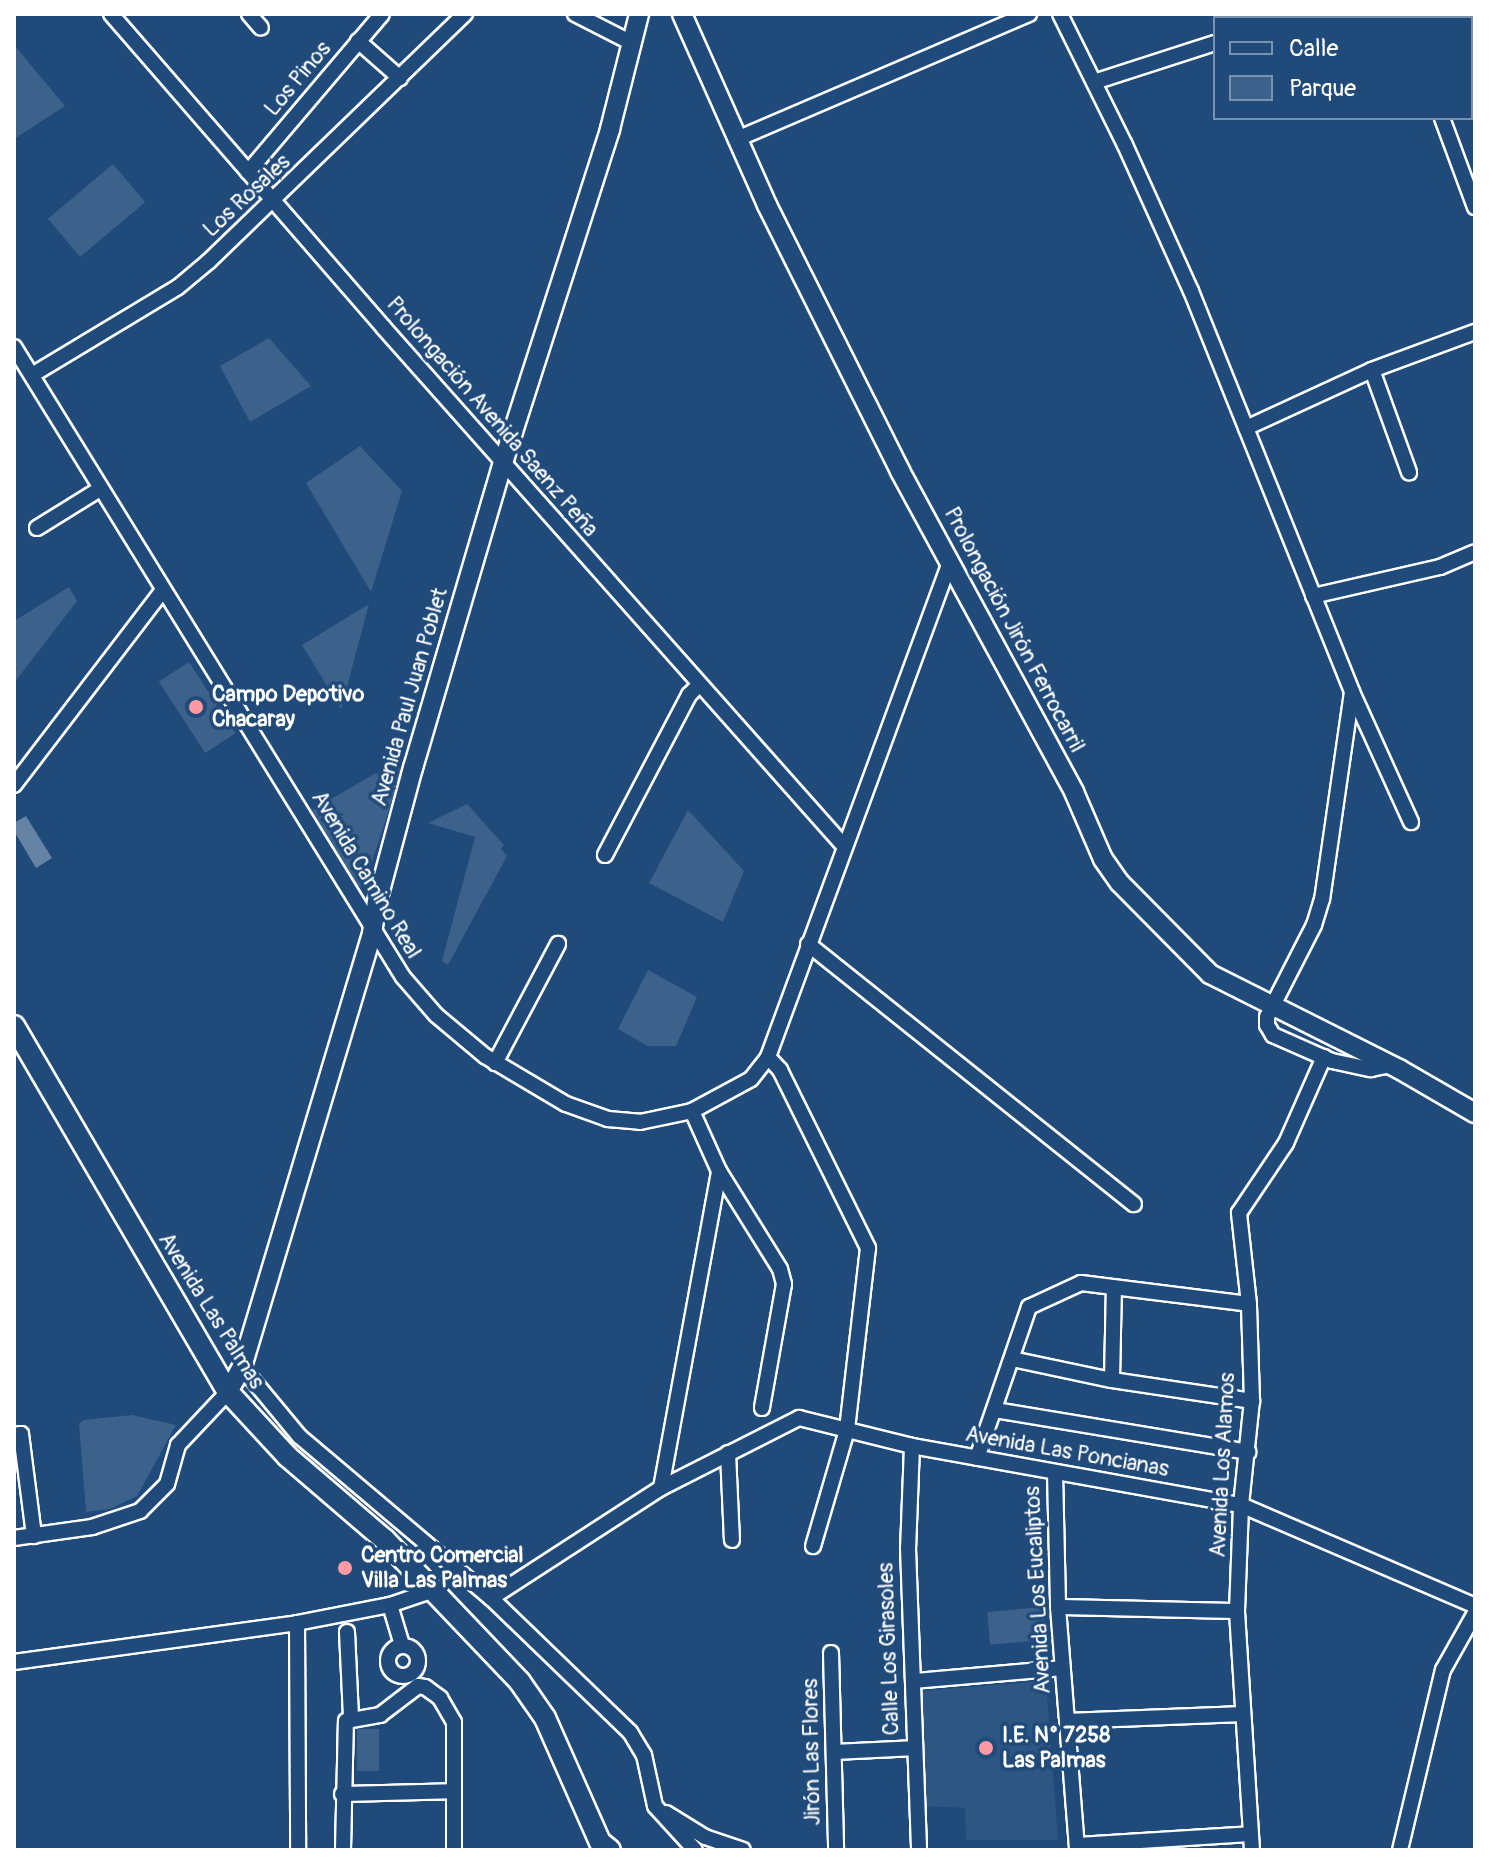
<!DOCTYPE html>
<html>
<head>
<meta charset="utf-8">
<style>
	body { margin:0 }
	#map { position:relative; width:1489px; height:1864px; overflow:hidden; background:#1f4a7a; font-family:Pangolin,sans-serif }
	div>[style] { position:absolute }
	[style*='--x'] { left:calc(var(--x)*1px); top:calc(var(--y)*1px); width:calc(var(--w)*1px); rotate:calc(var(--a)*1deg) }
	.built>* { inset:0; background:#2e5683 }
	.green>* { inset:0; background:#3c618b; transform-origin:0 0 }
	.water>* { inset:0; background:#6583a4 }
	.roads { filter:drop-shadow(2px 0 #fff) drop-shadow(-2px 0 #fff) drop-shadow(0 2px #fff) drop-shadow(0 -2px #fff) }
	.minor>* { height:14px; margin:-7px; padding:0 7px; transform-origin:7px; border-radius:7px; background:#1f4a7a }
	.minor>.ring { margin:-7px; padding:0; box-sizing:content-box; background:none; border:14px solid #1f4a7a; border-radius:50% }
	.tertiary>* { height:18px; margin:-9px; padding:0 9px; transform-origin:9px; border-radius:9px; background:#1f4a7a }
	.secondary>* { height:20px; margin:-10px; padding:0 10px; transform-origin:10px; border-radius:10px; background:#1f4a7a }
	.dots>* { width:22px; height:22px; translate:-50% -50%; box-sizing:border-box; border:4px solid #1f4a7a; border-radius:50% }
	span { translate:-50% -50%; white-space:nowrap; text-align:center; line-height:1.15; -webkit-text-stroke:7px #1f4a7a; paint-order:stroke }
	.street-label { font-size:22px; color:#fff }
	.poi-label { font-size:22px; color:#fff; font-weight:700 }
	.left { translate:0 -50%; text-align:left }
	.frame { position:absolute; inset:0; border:16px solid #fff; pointer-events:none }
	.legend { position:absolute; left:1213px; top:16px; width:260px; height:104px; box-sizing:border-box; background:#1f4a7a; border:2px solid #7992af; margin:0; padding:10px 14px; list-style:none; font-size:24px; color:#fff }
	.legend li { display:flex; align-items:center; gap:16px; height:40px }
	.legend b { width:40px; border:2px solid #7992af }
</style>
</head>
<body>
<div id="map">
	<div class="built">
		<div style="clip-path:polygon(1046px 1681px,1058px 1840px,966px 1840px,965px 1808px,921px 1806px,920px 1691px)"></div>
	</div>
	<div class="green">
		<div style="clip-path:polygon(14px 45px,65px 106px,14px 139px)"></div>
		<div style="left:113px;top:164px;width:50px;height:85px;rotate:50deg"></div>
		<div style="clip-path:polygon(269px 338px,311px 386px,250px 422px,220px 366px)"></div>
		<div style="clip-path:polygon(360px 446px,402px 491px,371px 592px,306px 483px)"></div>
		<div style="clip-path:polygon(69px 587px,77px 601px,14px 683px,14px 621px)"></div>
		<div style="clip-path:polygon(369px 604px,341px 709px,302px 645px)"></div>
		<div style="left:189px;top:662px;width:85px;height:36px;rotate:57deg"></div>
		<div style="clip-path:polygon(388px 766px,402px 769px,364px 887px,357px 886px,312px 810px)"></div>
		<div style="clip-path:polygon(467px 804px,504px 845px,501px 849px,507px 856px,448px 965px,442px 961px,475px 837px,428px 823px)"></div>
		<div style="clip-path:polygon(688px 810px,744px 871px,723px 922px,649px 883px)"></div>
		<div style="clip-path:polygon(648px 970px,697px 997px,676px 1046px,648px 1046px,618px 1029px)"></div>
		<div style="clip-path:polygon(132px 1415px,176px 1425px,137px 1496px,110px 1509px,86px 1512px,79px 1424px,83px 1420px)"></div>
		<div style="left:1043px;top:1607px;width:33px;height:56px;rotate:85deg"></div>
		<div style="left:379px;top:1729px;width:42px;height:22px;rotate:90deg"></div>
	</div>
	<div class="water">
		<div style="clip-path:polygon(26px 816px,52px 858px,36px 868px,14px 831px,14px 823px)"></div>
	</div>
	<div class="roads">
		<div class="minor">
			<div style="--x:111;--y:14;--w:415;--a:49"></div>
			<div style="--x:383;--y:327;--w:694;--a:48.39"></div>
			<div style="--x:249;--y:14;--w:18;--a:49"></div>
			<div style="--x:575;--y:14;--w:64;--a:27"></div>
			<div style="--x:1060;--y:14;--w:146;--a:63.6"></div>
			<div style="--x:1125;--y:145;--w:160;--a:65.7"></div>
			<div style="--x:1191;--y:291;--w:432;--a:68.1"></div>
			<div style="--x:1352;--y:692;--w:143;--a:65.6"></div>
			<div style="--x:1249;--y:14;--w:4;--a:76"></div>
			<div style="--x:1384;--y:14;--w:6;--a:39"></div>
			<div style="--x:358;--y:41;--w:56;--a:41.4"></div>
			<div style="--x:1471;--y:79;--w:5;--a:37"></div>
			<div style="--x:1094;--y:82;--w:127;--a:-17.9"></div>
			<div style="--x:1442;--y:118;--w:95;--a:69.7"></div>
			<div style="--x:737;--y:139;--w:318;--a:-23.2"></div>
			<div style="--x:248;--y:172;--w:207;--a:-49.7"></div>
			<div style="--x:14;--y:347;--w:740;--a:58.31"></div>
			<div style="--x:403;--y:977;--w:50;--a:49"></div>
			<div style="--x:436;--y:1015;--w:64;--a:39.9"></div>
			<div style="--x:485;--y:1056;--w:94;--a:30.7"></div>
			<div style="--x:566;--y:1104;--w:45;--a:19.7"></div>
			<div style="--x:608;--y:1119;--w:32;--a:5"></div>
			<div style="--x:640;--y:1122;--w:53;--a:-11.9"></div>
			<div style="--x:692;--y:1111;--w:67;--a:-28.5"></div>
			<div style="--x:751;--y:1079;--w:28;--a:-52"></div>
			<div style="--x:768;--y:1057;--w:527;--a:-69.81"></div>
			<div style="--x:1372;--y:370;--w:109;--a:70.1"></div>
			<div style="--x:32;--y:375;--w:170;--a:-31.1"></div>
			<div style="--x:178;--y:287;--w:40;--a:-40"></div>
			<div style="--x:209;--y:261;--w:356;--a:-44"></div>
			<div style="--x:1246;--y:428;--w:139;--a:-24.7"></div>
			<div style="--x:1372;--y:370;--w:110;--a:-20.3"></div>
			<div style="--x:37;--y:528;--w:74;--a:-31.8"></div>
			<div style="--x:1313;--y:596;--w:130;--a:-12.9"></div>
			<div style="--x:1440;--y:567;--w:38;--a:-23"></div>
			<div style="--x:1352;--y:692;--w:209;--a:98.2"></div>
			<div style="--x:1322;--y:899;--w:27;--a:107"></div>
			<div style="--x:1314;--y:925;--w:103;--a:117.1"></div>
			<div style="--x:1267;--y:1017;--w:8;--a:90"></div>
			<div style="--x:1267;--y:1025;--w:12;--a:59"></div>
			<div style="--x:1273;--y:1035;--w:64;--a:23.8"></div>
			<div style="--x:1332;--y:1061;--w:40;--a:12"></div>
			<div style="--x:1371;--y:1069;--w:21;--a:-11"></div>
			<div style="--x:14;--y:785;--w:245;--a:-52.6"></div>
			<div style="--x:605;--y:855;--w:181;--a:-62.3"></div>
			<div style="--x:689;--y:695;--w:14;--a:-45"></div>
			<div style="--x:808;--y:944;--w:417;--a:38.6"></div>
			<div style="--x:768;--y:1057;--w:18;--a:47"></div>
			<div style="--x:780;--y:1070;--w:199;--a:63.7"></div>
			<div style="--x:868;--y:1248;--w:183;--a:96.6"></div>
			<div style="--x:847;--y:1430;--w:121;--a:106.3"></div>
			<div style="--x:495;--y:1063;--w:135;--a:-62.1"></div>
			<div style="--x:692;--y:1111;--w:66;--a:65.8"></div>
			<div style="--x:719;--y:1171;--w:115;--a:58.1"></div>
			<div style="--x:780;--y:1269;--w:16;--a:75"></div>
			<div style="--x:784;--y:1284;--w:126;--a:100.1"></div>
			<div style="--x:1012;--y:1359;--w:102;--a:11.9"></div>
			<div style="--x:1112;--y:1380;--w:142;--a:8.5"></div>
			<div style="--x:242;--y:1367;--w:89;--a:50.4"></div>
			<div style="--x:299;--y:1436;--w:251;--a:40.2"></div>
			<div style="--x:491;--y:1598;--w:193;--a:44"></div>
			<div style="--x:630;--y:1732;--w:27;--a:59"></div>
			<div style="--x:644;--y:1755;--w:52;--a:77.8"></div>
			<div style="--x:655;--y:1806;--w:59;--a:47.7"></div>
			<div style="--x:1112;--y:1380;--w:92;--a:-88.8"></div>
			<div style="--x:995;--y:1410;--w:257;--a:9.4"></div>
			<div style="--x:14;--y:1435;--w:7;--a:-8"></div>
			<div style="--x:21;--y:1434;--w:103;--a:82.7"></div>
			<div style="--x:912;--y:1446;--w:102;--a:92.2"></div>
			<div style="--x:908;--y:1548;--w:302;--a:87.9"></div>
			<div style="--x:728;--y:1453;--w:87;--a:87.4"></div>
			<div style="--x:977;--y:1458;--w:160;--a:-71"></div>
			<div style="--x:1029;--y:1307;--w:57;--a:-24.8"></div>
			<div style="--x:1081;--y:1283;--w:169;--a:7.1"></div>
			<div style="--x:1055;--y:1472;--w:135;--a:88.7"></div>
			<div style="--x:1058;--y:1607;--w:244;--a:85.5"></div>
			<div style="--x:661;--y:1488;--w:322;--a:-79.6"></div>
			<div style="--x:14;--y:1538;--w:79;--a:-8"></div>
			<div style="--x:92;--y:1527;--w:51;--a:-18.4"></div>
			<div style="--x:140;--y:1511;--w:38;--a:-45"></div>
			<div style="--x:167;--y:1484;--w:41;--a:-74.2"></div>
			<div style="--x:178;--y:1445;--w:73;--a:-46.7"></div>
			<div style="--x:491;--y:1598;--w:202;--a:-32.9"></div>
			<div style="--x:661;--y:1488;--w:155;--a:-26.9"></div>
			<div style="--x:799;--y:1418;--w:116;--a:13.9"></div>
			<div style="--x:912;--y:1446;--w:334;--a:10.2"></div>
			<div style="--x:1241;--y:1505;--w:255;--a:23.3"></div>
			<div style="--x:390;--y:1605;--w:42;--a:73.3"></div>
			<div style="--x:1058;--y:1607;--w:179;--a:1.3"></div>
			<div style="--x:297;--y:1623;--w:227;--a:89.7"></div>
			<div style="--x:347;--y:1632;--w:86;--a:87.3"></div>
			<div class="ring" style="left:388px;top:1646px;width:16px;height:16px"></div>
			<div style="--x:831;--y:1653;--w:197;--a:88.5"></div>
			<div style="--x:14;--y:1662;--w:286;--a:-7.8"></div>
			<div style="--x:297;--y:1623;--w:95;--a:-11"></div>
			<div style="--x:390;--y:1605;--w:43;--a:-18.9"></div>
			<div style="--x:914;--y:1681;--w:149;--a:-5"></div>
			<div style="--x:1067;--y:1721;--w:176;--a:-2.3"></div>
			<div style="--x:836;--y:1752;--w:79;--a:-2.9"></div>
			<div style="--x:342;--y:1794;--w:112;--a:-1.5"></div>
			<div style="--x:666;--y:1813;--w:46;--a:31.6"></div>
			<div style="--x:705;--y:1837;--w:40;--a:18.9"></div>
			<div style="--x:1077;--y:1845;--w:174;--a:-3.6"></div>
			<div style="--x:343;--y:1850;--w:129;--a:-88.7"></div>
			<div style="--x:346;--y:1721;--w:35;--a:-10"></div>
			<div style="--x:380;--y:1715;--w:48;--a:-37.3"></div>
			<div style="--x:418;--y:1686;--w:7;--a:8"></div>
			<div style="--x:425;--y:1687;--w:19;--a:36"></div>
			<div style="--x:440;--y:1698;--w:28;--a:60"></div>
			<div style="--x:454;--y:1722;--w:128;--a:90"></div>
			<div style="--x:1252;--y:1850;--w:239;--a:-93.6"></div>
			<div style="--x:1237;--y:1611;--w:106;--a:-87.8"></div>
			<div style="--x:1241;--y:1505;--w:105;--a:-84"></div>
			<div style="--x:1252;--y:1401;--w:97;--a:-91.8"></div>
			<div style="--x:1249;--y:1304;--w:92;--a:-96.3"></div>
			<div style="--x:1239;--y:1213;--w:84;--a:-56.1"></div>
			<div style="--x:1286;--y:1143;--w:94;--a:-66.2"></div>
			<div style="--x:1400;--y:1850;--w:185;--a:-76.6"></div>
			<div style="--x:1443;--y:1670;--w:65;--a:-60.7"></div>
		</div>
		<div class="tertiary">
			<div style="--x:682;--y:14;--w:209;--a:66"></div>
			<div style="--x:767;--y:205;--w:297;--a:63.4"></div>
			<div style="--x:900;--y:471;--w:365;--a:61.5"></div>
			<div style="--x:1074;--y:792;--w:73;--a:66.6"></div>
			<div style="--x:1103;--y:859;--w:29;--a:55"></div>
			<div style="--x:1120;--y:883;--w:128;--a:45.3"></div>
			<div style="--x:1210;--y:974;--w:212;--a:26.7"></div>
			<div style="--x:1399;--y:1069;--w:88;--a:30.1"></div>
			<div style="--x:228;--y:1392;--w:29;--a:-61"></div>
			<div style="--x:242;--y:1367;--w:453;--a:-73.3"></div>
			<div style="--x:372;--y:933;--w:31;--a:-81"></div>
			<div style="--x:377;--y:902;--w:139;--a:-75"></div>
			<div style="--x:413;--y:768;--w:318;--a:-73.6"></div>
			<div style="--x:503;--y:463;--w:351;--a:-72.2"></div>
			<div style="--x:610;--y:129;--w:119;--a:-75.8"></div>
		</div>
		<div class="secondary">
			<div style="--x:14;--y:1026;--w:424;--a:59.7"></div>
			<div style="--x:228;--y:1392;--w:87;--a:47.3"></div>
			<div style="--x:287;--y:1456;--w:128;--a:40.6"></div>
			<div style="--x:384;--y:1539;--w:197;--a:46.4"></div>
			<div style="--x:520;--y:1682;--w:44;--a:55.2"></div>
			<div style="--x:545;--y:1718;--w:136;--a:66.1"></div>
			<div style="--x:600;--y:1842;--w:13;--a:39"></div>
		</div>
	</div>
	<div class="dots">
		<div style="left:196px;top:707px;background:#ff9aa2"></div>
		<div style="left:345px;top:1568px;background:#ff9aa2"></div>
		<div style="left:986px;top:1748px;background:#ff9aa2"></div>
	</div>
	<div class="street-label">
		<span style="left:298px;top:79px;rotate:-50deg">Los Pinos</span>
		<span style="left:247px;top:196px;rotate:-43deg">Los Rosales</span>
		<span style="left:492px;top:417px;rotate:49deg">Prolongación Avenida Saenz Peña</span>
		<span style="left:1014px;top:630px;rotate:62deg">Prolongación Jirón Ferrocarril</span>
		<span style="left:410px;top:697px;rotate:-74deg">Avenida Paul Juan Poblet</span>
		<span style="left:366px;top:875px;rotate:59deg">Avenida Camino Real</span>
		<span style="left:211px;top:1311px;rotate:58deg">Avenida Las Palmas</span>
		<span style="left:1067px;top:1452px;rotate:10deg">Avenida Las Poncianas</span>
		<span style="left:1223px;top:1465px;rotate:-87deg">Avenida Los Alamos</span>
		<span style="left:1038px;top:1590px;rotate:-93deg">Avenida Los Eucaliptos</span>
		<span style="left:889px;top:1649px;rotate:-92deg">Calle Los Girasoles</span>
		<span style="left:812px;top:1752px;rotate:-91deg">Jirón Las Flores</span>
	</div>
	<div class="poi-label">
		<span class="left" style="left:212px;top:707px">Campo Depotivo<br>Chacaray</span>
		<span class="left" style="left:361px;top:1568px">Centro Comercial<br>Villa Las Palmas</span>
		<span class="left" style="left:1002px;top:1748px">I.E. N° 7258<br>Las Palmas</span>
	</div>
	<div class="frame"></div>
	<ul class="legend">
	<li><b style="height:10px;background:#1f4a7a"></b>Calle</li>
	<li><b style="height:22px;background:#3c618b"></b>Parque</li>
	</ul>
</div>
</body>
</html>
